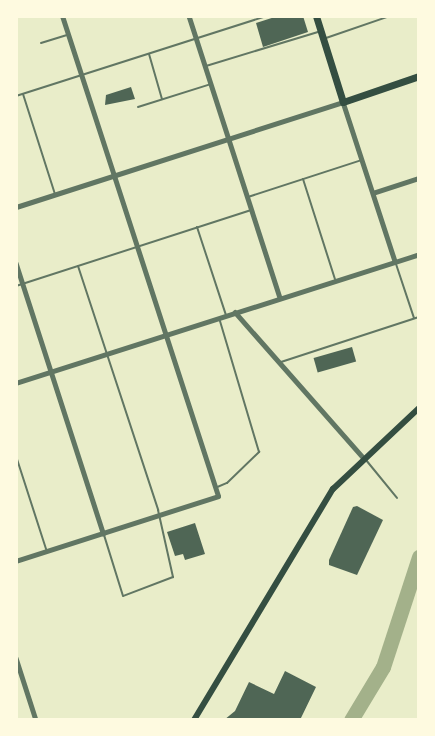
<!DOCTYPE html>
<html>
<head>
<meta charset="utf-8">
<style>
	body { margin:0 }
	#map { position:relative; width:435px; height:736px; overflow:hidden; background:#e9edc9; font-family:"PT Sans",sans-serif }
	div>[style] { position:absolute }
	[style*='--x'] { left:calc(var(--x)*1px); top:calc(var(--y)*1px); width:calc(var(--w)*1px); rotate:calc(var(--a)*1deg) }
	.river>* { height:15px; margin:-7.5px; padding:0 7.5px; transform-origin:7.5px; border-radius:7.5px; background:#a3b18a }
	.building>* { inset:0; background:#4f6655; transform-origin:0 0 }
	.service>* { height:2px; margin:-1px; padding:0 1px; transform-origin:1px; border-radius:1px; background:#617663 }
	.minor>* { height:4.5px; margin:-2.25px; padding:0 2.25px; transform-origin:2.25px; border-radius:2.25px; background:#617663 }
	.tertiary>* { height:5px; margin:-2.5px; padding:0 2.5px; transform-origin:2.5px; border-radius:2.5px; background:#617663 }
	.secondary>* { height:6px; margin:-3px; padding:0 3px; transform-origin:3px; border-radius:3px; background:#344e41 }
	.primary>* { height:7px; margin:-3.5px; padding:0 3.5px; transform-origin:3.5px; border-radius:3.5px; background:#344e41 }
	span { translate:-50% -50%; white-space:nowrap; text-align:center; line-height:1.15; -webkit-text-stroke:5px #fefae0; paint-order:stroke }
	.frame { position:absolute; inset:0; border:18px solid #fefae0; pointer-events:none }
</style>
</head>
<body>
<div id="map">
	<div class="river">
		<div style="--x:351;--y:720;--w:62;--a:-58.9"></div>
		<div style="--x:383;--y:667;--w:116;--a:-71.9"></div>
	</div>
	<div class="building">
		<div style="clip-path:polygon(278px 16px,303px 16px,308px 32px,263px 47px,256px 23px)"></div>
		<div style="clip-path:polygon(131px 87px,135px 99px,105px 105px,106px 95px)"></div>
		<div style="left:352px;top:347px;width:15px;height:40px;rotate:74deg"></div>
		<div style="clip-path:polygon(357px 506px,383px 520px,357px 575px,329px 565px,329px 560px,353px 507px)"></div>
		<div style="clip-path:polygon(195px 523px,205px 554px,185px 560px,183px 554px,175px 556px,167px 532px)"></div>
		<div style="clip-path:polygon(285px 671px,316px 687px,300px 720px,224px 720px,235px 711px,249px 682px,274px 694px)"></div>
	</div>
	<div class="service">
		<div style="--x:326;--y:38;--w:68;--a:-19"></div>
		<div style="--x:41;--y:43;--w:28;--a:-17"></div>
		<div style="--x:149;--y:54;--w:47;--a:73.9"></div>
		<div style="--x:206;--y:66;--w:117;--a:-16.9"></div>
		<div style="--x:23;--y:94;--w:105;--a:72.3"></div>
		<div style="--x:16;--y:96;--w:262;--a:-17.7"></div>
		<div style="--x:138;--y:107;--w:77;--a:-17.5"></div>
		<div style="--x:303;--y:179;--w:105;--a:72.3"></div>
		<div style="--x:248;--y:197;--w:120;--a:-18"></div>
		<div style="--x:197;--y:227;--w:93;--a:71.8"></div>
		<div style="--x:395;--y:261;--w:60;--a:71.6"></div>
		<div style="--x:78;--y:266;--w:257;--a:71.8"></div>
		<div style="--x:158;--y:510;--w:69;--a:77.4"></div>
		<div style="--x:173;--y:577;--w:53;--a:159.2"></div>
		<div style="--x:123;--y:596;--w:64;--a:-107.3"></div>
		<div style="--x:16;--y:286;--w:248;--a:-17.9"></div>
		<div style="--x:281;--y:362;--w:145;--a:-18.1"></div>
		<div style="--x:16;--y:456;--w:98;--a:72.1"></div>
		<div style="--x:366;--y:460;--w:49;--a:50.8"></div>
		<div style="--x:215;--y:488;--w:13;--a:-23"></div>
		<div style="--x:227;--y:483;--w:45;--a:-44.1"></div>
		<div style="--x:259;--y:452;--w:140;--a:-106.6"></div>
	</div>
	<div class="minor">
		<div style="--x:189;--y:16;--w:296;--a:72.1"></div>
		<div style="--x:343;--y:102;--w:167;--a:71.9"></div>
		<div style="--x:373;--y:193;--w:48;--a:-18.1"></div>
		<div style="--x:16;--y:263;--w:284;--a:72.1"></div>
		<div style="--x:235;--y:312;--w:193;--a:48.6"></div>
		<div style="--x:16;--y:383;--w:423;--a:-17.7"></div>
		<div style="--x:16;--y:561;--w:212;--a:-17.8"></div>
		<div style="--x:218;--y:496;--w:505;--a:-108"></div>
		<div style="--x:16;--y:658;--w:65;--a:72.1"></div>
	</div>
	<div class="tertiary">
		<div style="--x:16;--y:207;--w:343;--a:-17.8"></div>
	</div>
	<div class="secondary">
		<div style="--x:194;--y:720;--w:270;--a:-59"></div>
		<div style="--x:333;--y:489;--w:118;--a:-43.3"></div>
	</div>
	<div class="primary">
		<div style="--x:316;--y:16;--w:90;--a:72.6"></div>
		<div style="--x:343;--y:102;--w:80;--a:-18.9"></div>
	</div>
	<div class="frame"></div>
</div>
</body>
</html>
